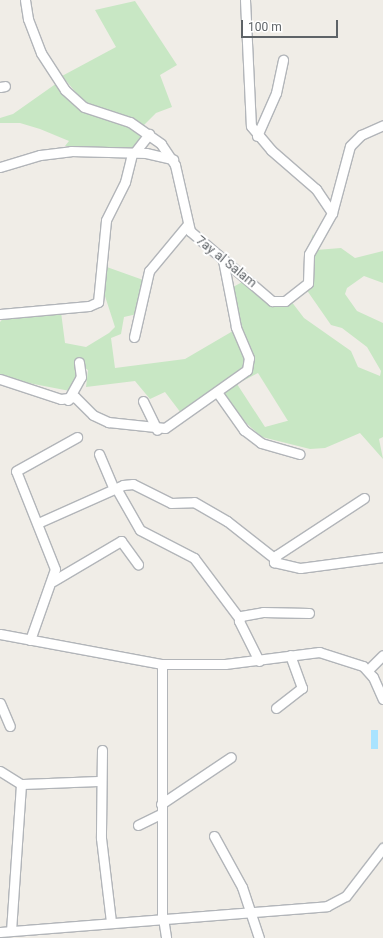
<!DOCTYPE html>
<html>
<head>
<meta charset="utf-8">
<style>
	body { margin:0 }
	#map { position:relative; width:383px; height:938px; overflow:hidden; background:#f0ede7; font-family:Roboto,sans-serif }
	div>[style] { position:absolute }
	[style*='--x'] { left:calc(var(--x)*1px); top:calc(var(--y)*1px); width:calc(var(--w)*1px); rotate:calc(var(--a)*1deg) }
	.green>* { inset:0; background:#c8e7c4 }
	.water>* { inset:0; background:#a9e3ff; transform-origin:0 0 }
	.roads { filter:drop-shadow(1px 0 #b2b5b9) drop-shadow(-1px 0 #b2b5b9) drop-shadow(0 1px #b2b5b9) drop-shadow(0 -1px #b2b5b9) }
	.minor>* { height:9px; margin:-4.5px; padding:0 4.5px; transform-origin:4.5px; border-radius:4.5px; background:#fff }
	span { translate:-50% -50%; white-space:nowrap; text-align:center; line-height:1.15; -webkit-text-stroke:4px #fff; paint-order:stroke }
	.street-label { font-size:13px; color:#5e6367 }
	.scale { position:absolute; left:241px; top:20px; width:97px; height:18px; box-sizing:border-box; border:2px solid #5e6367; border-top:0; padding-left:5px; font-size:12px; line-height:14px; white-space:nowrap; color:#5e6367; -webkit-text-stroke:3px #fff; paint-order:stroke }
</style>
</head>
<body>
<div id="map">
	<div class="green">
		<div style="clip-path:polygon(135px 1px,177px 65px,160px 75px,172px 107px,156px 113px,144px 125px,83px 101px,62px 76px,116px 47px,95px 10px)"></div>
		<div style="clip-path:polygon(57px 83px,80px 106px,131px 124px,145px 134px,133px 148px,65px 146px,69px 141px,40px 129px,20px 123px,0 123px,0 118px,13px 114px)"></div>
		<div style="clip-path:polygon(evenodd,313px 234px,316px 250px,341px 248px,355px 258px,383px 251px,383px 283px,364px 276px,347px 288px,345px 294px,357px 311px,383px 323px,383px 437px,379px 439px,383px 459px,360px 433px,325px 448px,310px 449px,262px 437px,246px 423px,219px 387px,181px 413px,165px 392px,150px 399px,135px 381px,86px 387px,88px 370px,83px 367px,70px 391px,18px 381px,0 383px,0 322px,8px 313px,61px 312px,65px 343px,86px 347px,109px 333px,115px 327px,103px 290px,104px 266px,146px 281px,137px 314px,124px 317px,121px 334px,111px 338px,115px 368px,185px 359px,238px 328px,233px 287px,248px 279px,263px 300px,277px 305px,310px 284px,313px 278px,306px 257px,313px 234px,306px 289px,331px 325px,342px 328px,367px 347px,381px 371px,380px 376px,358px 367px,351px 351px,304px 318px,291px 301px,306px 289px,313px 234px,258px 373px,288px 421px,287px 421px,265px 427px,237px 384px,258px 373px)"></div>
	</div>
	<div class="water">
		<div style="left:371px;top:730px;width:7px;height:19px"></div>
	</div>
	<div class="roads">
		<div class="minor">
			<div style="--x:25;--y:0;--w:19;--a:81"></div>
			<div style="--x:28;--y:19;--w:36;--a:69"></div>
			<div style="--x:41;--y:53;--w:44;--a:57"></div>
			<div style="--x:65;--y:90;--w:25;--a:42"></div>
			<div style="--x:84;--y:107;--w:48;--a:18.1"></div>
			<div style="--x:130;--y:122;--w:38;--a:35"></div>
			<div style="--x:161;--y:144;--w:25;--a:56"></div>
			<div style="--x:175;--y:165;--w:68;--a:77.2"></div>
			<div style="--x:190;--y:231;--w:108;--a:40.5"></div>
			<div style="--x:272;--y:301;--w:13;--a:0"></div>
			<div style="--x:285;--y:301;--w:29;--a:-38"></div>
			<div style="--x:308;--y:283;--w:29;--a:-88"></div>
			<div style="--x:309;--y:254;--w:47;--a:-60.7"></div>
			<div style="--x:332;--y:213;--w:69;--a:-75"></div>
			<div style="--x:350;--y:146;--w:16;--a:-45"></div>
			<div style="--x:361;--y:135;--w:24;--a:-24"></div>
			<div style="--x:245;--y:0;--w:126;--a:87.3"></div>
			<div style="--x:251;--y:126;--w:31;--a:50"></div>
			<div style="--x:271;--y:150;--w:60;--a:40.9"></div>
			<div style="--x:316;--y:189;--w:29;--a:56"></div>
			<div style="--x:0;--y:87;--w:5;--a:-11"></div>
			<div style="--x:257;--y:136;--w:47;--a:-66.2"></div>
			<div style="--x:276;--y:93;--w:34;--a:-78"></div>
			<div style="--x:135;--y:152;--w:23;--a:-52"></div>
			<div style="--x:0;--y:167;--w:42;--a:-16.7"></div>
			<div style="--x:40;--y:155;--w:31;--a:-7"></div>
			<div style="--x:71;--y:151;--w:75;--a:1.5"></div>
			<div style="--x:146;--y:153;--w:28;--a:13"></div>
			<div style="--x:0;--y:314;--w:89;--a:-5.1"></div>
			<div style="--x:89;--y:306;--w:10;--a:-24"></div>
			<div style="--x:98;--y:302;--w:82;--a:-84.4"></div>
			<div style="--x:106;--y:220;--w:42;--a:-63.4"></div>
			<div style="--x:125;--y:182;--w:30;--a:-76"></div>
			<div style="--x:134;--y:337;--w:68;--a:-77.2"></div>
			<div style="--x:149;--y:271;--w:61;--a:-50.3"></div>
			<div style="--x:0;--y:379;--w:64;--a:18.2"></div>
			<div style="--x:61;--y:399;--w:14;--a:-8"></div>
			<div style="--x:75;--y:397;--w:25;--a:45"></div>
			<div style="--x:93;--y:415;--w:17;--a:25"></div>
			<div style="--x:108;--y:422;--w:57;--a:6"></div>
			<div style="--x:165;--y:428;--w:100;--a:-35.3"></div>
			<div style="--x:247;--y:370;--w:12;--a:-81"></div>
			<div style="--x:249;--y:358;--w:34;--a:-113"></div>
			<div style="--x:236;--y:327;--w:68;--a:-101"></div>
			<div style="--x:217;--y:392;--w:47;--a:54.6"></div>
			<div style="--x:244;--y:430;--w:21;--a:37"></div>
			<div style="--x:261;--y:443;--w:40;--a:16"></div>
			<div style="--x:68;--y:400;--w:26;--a:-61"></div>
			<div style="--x:81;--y:377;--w:15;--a:-98"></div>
			<div style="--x:143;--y:401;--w:32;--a:64"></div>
			<div style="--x:99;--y:454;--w:38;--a:67"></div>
			<div style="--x:116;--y:488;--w:48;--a:60.3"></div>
			<div style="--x:140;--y:530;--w:61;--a:27.4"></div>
			<div style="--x:194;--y:558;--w:75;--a:53.1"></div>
			<div style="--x:364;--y:498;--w:104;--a:146.8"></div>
			<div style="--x:277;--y:555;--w:8;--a:113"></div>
			<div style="--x:274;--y:562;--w:27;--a:13"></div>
			<div style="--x:300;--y:568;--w:84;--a:-7.5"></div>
			<div style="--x:38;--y:523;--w:93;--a:-24.1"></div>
			<div style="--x:123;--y:485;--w:10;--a:-6"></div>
			<div style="--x:133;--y:484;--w:42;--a:26.6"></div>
			<div style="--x:171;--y:503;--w:23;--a:-2"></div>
			<div style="--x:194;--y:502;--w:38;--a:30"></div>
			<div style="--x:227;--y:521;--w:60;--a:38.2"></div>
			<div style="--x:53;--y:581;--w:79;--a:-30.5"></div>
			<div style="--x:121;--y:541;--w:29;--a:54"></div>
			<div style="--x:0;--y:634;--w:165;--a:10.5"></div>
			<div style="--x:162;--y:664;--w:63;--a:0"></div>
			<div style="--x:225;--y:664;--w:95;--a:-7.3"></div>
			<div style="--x:319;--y:652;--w:46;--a:17.7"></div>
			<div style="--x:363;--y:666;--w:15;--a:48"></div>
			<div style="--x:373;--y:677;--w:24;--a:66"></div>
			<div style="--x:30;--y:640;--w:75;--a:-70.6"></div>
			<div style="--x:55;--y:569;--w:105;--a:-111.7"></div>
			<div style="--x:16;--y:471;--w:70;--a:-29.1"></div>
			<div style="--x:259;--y:661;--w:45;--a:-116.6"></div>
			<div style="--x:239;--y:621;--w:5;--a:-68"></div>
			<div style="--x:241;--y:616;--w:22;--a:-10"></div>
			<div style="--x:263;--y:612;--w:46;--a:1.2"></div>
			<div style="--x:368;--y:670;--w:21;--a:-45"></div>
			<div style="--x:0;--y:703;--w:25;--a:67"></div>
			<div style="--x:276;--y:708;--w:33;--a:-38"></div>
			<div style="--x:302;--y:688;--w:35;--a:-110"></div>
			<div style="--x:102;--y:750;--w:88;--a:90.7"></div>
			<div style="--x:101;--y:838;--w:85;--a:83.2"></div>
			<div style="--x:0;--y:771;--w:25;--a:32"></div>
			<div style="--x:161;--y:804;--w:84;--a:-33.9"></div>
			<div style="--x:138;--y:825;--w:25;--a:-26"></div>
			<div style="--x:214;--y:836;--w:58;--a:61.2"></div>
			<div style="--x:242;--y:887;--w:54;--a:71.6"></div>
			<div style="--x:162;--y:918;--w:254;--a:-90"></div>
			<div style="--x:163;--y:918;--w:20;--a:81"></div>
			<div style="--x:11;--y:931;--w:147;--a:-86.1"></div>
			<div style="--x:21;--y:784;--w:79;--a:-2.2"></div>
			<div style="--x:0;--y:932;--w:328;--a:-4.5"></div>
			<div style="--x:327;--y:906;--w:21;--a:-28"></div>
			<div style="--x:346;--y:896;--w:61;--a:-52.4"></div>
		</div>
	</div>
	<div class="street-label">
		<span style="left:226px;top:262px;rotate:39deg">7ay al Salam</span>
	</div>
	<div class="scale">100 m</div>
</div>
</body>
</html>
